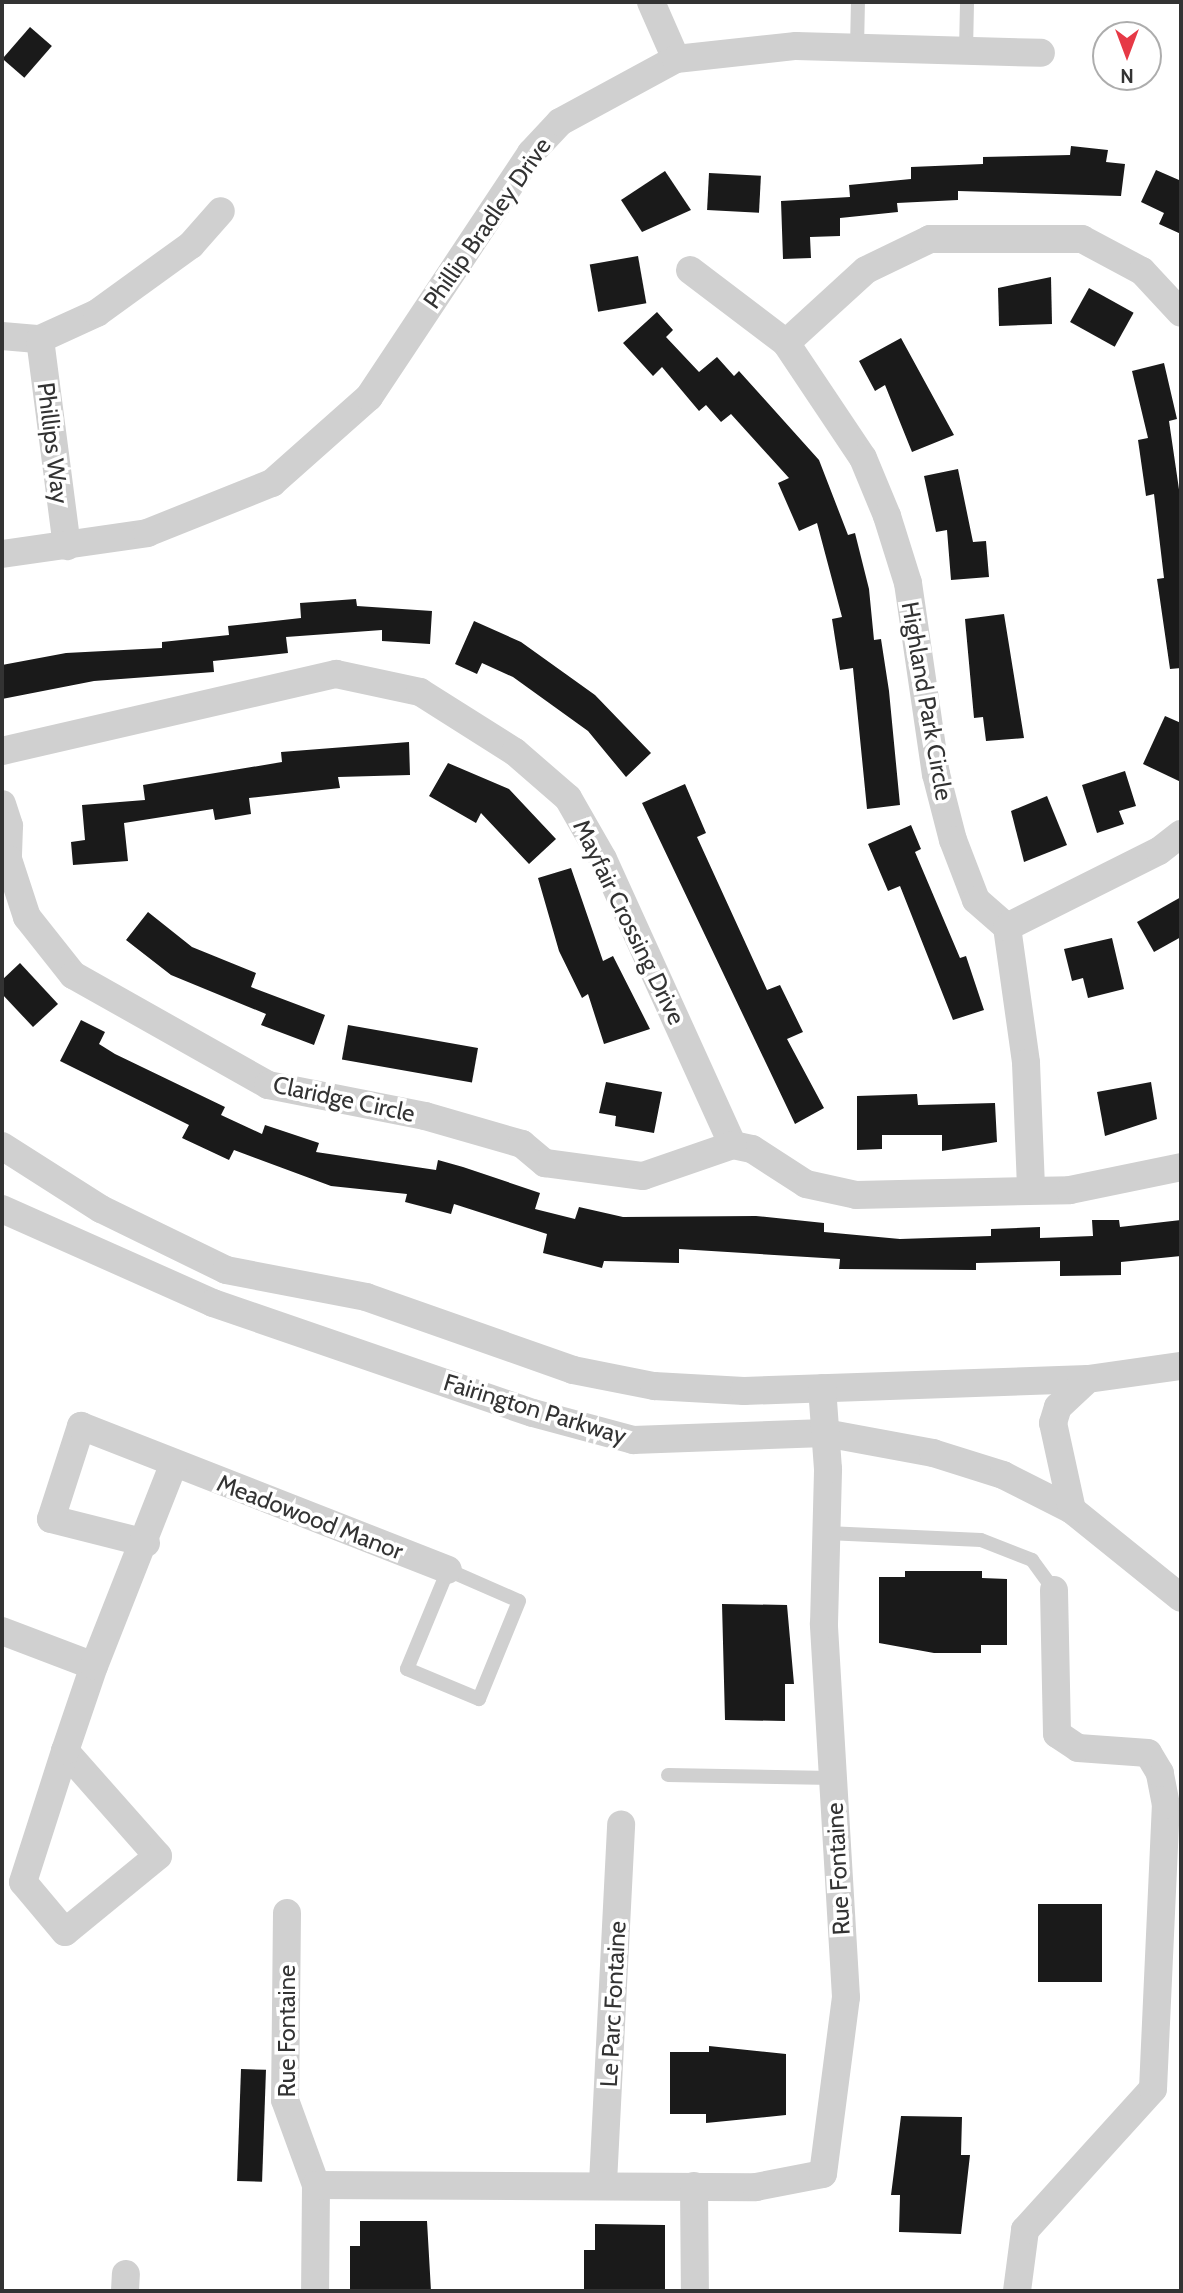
<!DOCTYPE html>
<html>
<head>
<meta charset="utf-8">
<style>
	body { margin:0 }
	#map { position:relative; width:1183px; height:2293px; overflow:hidden; background:#fff; font-family:Cabin,sans-serif }
	div>[style] { position:absolute }
	[style*='--x'] { left:calc(var(--x)*1px); top:calc(var(--y)*1px); width:calc(var(--w)*1px); rotate:calc(var(--a)*1deg) }
	.building>* { inset:0; background:#1a1a1a; transform-origin:0 0 }
	.lane>* { height:14px; margin:-7px; padding:0 7px; transform-origin:7px; border-radius:7px; background:#d0d0d0 }
	.street>* { height:28px; margin:-14px; padding:0 14px; transform-origin:14px; border-radius:14px; background:#d0d0d0 }
	span { translate:-50% -50%; white-space:nowrap; text-align:center; line-height:1.15; -webkit-text-stroke:7px #fff; paint-order:stroke }
	.street-label { font-size:24px; color:#333 }
	.frame { position:absolute; inset:0; border:4px solid #333; pointer-events:none }
	.north { position:absolute; left:1092px; top:21px; width:70px; height:70px; box-sizing:border-box; background:#fff; border:2px solid #adadad; border-radius:50%; rotate:180deg; font-size:19px; font-weight:700; line-height:28px; text-align:center; color:#333 }
	.north::after { content:''; display:block; margin:auto; width:24px; height:32px; background:#e63946; clip-path:polygon(50% 0,100% 100%,50% 72%,0 100%) }
</style>
</head>
<body>
<div id="map">
	<div class="building">
		<div style="left:30px;top:27px;width:29px;height:42px;rotate:41deg"></div>
		<div style="clip-path:polygon(1071px 146px,1108px 150px,1106px 162px,1125px 164px,1121px 196px,958px 191px,958px 200px,897px 203px,898px 212px,840px 218px,840px 236px,810px 237px,811px 258px,783px 259px,781px 201px,850px 197px,849px 185px,911px 179px,911px 167px,983px 164px,983px 157px,1070px 155px)"></div>
		<div style="clip-path:polygon(1156px 170px,1179px 180px,1181px 176px,1181px 234px,1159px 224px,1164px 213px,1141px 202px)"></div>
		<div style="clip-path:polygon(665px 171px,691px 210px,642px 232px,621px 200px)"></div>
		<div style="left:709px;top:173px;width:52px;height:37px;rotate:3deg"></div>
		<div style="left:638px;top:256px;width:48px;height:49px;rotate:80deg"></div>
		<div style="clip-path:polygon(1051px 277px,1052px 324px,999px 326px,998px 288px)"></div>
		<div style="left:1089px;top:288px;width:51px;height:39px;rotate:29deg"></div>
		<div style="clip-path:polygon(657px 312px,673px 330px,666px 337px,699px 372px,717px 357px,734px 376px,739px 371px,819px 460px,848px 535px,855px 533px,869px 589px,874px 640px,881px 639px,889px 691px,900px 805px,867px 809px,853px 668px,840px 670px,832px 619px,842px 617px,817px 523px,799px 531px,778px 483px,789px 478px,731px 414px,721px 422px,706px 405px,699px 411px,662px 367px,653px 376px,623px 343px)"></div>
		<div style="clip-path:polygon(901px 338px,954px 435px,912px 452px,885px 385px,875px 391px,859px 361px)"></div>
		<div style="clip-path:polygon(1164px 363px,1177px 419px,1169px 421px,1181px 503px,1181px 668px,1170px 669px,1157px 579px,1164px 578px,1154px 494px,1146px 496px,1138px 440px,1148px 438px,1132px 371px)"></div>
		<div style="clip-path:polygon(958px 469px,973px 542px,986px 541px,989px 577px,951px 580px,947px 530px,936px 532px,924px 476px)"></div>
		<div style="clip-path:polygon(356px 599px,357px 606px,432px 611px,430px 644px,382px 641px,382px 630px,286px 637px,288px 653px,213px 661px,214px 672px,94px 681px,2px 699px,2px 665px,66px 653px,162px 648px,162px 642px,229px 635px,228px 626px,301px 618px,300px 603px)"></div>
		<div style="clip-path:polygon(1004px 614px,1024px 738px,986px 741px,983px 717px,974px 718px,965px 619px)"></div>
		<div style="clip-path:polygon(474px 621px,521px 642px,595px 695px,651px 753px,626px 777px,588px 731px,513px 677px,482px 663px,477px 674px,455px 664px)"></div>
		<div style="clip-path:polygon(1165px 716px,1181px 723px,1181px 782px,1143px 764px)"></div>
		<div style="clip-path:polygon(409px 742px,410px 775px,338px 777px,340px 788px,249px 798px,251px 814px,215px 820px,213px 809px,124px 823px,128px 861px,73px 865px,71px 842px,85px 840px,82px 805px,145px 800px,143px 785px,282px 762px,281px 752px)"></div>
		<div style="clip-path:polygon(448px 763px,509px 789px,556px 839px,529px 864px,481px 813px,476px 823px,429px 796px)"></div>
		<div style="clip-path:polygon(1125px 771px,1136px 806px,1119px 811px,1124px 824px,1097px 833px,1082px 785px)"></div>
		<div style="clip-path:polygon(685px 784px,706px 833px,697px 837px,767px 990px,780px 985px,803px 1032px,787px 1039px,824px 1108px,795px 1124px,642px 803px)"></div>
		<div style="clip-path:polygon(1047px 796px,1067px 845px,1024px 862px,1011px 811px)"></div>
		<div style="clip-path:polygon(911px 825px,921px 849px,915px 852px,960px 958px,966px 956px,984px 1010px,953px 1020px,900px 886px,888px 891px,868px 844px)"></div>
		<div style="clip-path:polygon(571px 868px,603px 961px,613px 956px,650px 1029px,604px 1044px,588px 994px,582px 998px,559px 951px,538px 878px)"></div>
		<div style="clip-path:polygon(1181px 897px,1181px 937px,1154px 952px,1137px 922px)"></div>
		<div style="clip-path:polygon(148px 912px,192px 947px,256px 973px,251px 987px,325px 1015px,314px 1045px,261px 1025px,266px 1014px,171px 975px,126px 940px)"></div>
		<div style="clip-path:polygon(1112px 938px,1124px 989px,1088px 998px,1083px 978px,1072px 981px,1064px 949px)"></div>
		<div style="clip-path:polygon(20px 963px,58px 1004px,33px 1027px,2px 994px,2px 980px)"></div>
		<div style="clip-path:polygon(81px 1020px,105px 1032px,99px 1044px,115px 1054px,225px 1107px,221px 1115px,262px 1134px,265px 1125px,319px 1143px,316px 1152px,436px 1170px,438px 1160px,463px 1167px,540px 1193px,535px 1209px,575px 1219px,579px 1207px,623px 1217px,756px 1216px,824px 1223px,824px 1232px,900px 1239px,991px 1236px,991px 1229px,1040px 1227px,1040px 1238px,1093px 1236px,1092px 1220px,1119px 1220px,1120px 1227px,1181px 1220px,1181px 1256px,1121px 1262px,1121px 1275px,1060px 1276px,1060px 1261px,976px 1263px,976px 1270px,839px 1269px,840px 1259px,679px 1249px,679px 1263px,604px 1261px,602px 1268px,543px 1253px,547px 1234px,454px 1204px,451px 1214px,405px 1202px,407px 1194px,331px 1186px,234px 1150px,229px 1160px,182px 1138px,189px 1125px,60px 1061px)"></div>
		<div style="left:348px;top:1025px;width:132px;height:35px;rotate:10deg"></div>
		<div style="clip-path:polygon(606px 1082px,662px 1092px,654px 1133px,615px 1126px,616px 1116px,599px 1113px)"></div>
		<div style="clip-path:polygon(1151px 1082px,1157px 1119px,1105px 1136px,1097px 1092px)"></div>
		<div style="clip-path:polygon(917px 1094px,918px 1105px,995px 1103px,997px 1142px,942px 1151px,942px 1135px,882px 1135px,882px 1149px,857px 1150px,857px 1096px)"></div>
		<div style="clip-path:polygon(905px 1571px,982px 1571px,982px 1578px,1007px 1579px,1007px 1645px,981px 1645px,981px 1653px,934px 1653px,879px 1643px,879px 1577px,905px 1577px)"></div>
		<div style="clip-path:polygon(722px 1604px,787px 1605px,794px 1684px,785px 1684px,785px 1721px,725px 1720px)"></div>
		<div style="left:1038px;top:1904px;width:64px;height:78px"></div>
		<div style="clip-path:polygon(709px 2046px,786px 2054px,786px 2115px,706px 2123px,706px 2114px,670px 2114px,670px 2052px,709px 2052px)"></div>
		<div style="left:241px;top:2069px;width:25px;height:112px;rotate:2deg"></div>
		<div style="clip-path:polygon(901px 2116px,962px 2117px,961px 2155px,970px 2155px,961px 2234px,899px 2232px,900px 2195px,891px 2195px)"></div>
		<div style="clip-path:polygon(360px 2221px,427px 2221px,431px 2291px,350px 2291px,350px 2246px,360px 2246px)"></div>
		<div style="clip-path:polygon(595px 2224px,665px 2225px,665px 2291px,584px 2291px,584px 2250px,595px 2250px)"></div>
	</div>
	<div class="lane">
		<div style="--x:857;--y:48;--w:46;--a:-88.8"></div>
		<div style="--x:966;--y:51;--w:49;--a:-88.8"></div>
		<div style="--x:827;--y:1533;--w:154;--a:2.6"></div>
		<div style="--x:981;--y:1540;--w:55;--a:21.4"></div>
		<div style="--x:1032;--y:1560;--w:37;--a:54"></div>
		<div style="--x:448;--y:1570;--w:77;--a:23.6"></div>
		<div style="--x:519;--y:1601;--w:106;--a:112.2"></div>
		<div style="--x:479;--y:1699;--w:78;--a:-157.4"></div>
		<div style="--x:407;--y:1669;--w:107;--a:-67.5"></div>
		<div style="--x:668;--y:1775;--w:165;--a:1"></div>
	</div>
	<div class="street">
		<div style="--x:651;--y:2;--w:62;--a:66.3"></div>
		<div style="--x:690;--y:270;--w:121;--a:37.2"></div>
		<div style="--x:786;--y:343;--w:138;--a:56.2"></div>
		<div style="--x:863;--y:458;--w:63;--a:67.5"></div>
		<div style="--x:887;--y:516;--w:70;--a:72.6"></div>
		<div style="--x:908;--y:583;--w:193;--a:81.7"></div>
		<div style="--x:936;--y:774;--w:68;--a:75.6"></div>
		<div style="--x:953;--y:840;--w:64;--a:69"></div>
		<div style="--x:976;--y:900;--w:41;--a:41.1"></div>
		<div style="--x:1007;--y:927;--w:137;--a:82"></div>
		<div style="--x:1026;--y:1063;--w:127;--a:87.7"></div>
		<div style="--x:2;--y:336;--w:38;--a:5"></div>
		<div style="--x:40;--y:339;--w:63;--a:-24.5"></div>
		<div style="--x:97;--y:313;--w:116;--a:-35.9"></div>
		<div style="--x:191;--y:245;--w:45;--a:-48.6"></div>
		<div style="--x:40;--y:339;--w:209;--a:82.6"></div>
		<div style="--x:786;--y:343;--w:108;--a:-42.4"></div>
		<div style="--x:866;--y:270;--w:71;--a:-25.8"></div>
		<div style="--x:930;--y:239;--w:152;--a:0"></div>
		<div style="--x:1082;--y:239;--w:68;--a:28.1"></div>
		<div style="--x:1142;--y:271;--w:57;--a:47.1"></div>
		<div style="--x:2;--y:554;--w:147;--a:-8.2"></div>
		<div style="--x:147;--y:533;--w:135;--a:-21.8"></div>
		<div style="--x:272;--y:483;--w:130;--a:-41.6"></div>
		<div style="--x:369;--y:397;--w:293;--a:-56.4"></div>
		<div style="--x:531;--y:153;--w:42;--a:-46.9"></div>
		<div style="--x:560;--y:122;--w:132;--a:-28.5"></div>
		<div style="--x:676;--y:59;--w:121;--a:-6.2"></div>
		<div style="--x:796;--y:46;--w:245;--a:1.6"></div>
		<div style="--x:2;--y:751;--w:343;--a:-13"></div>
		<div style="--x:336;--y:674;--w:86;--a:12.1"></div>
		<div style="--x:420;--y:692;--w:112;--a:32.3"></div>
		<div style="--x:515;--y:752;--w:70;--a:41"></div>
		<div style="--x:568;--y:798;--w:70;--a:60.2"></div>
		<div style="--x:603;--y:859;--w:314;--a:65.6"></div>
		<div style="--x:733;--y:1145;--w:19;--a:12"></div>
		<div style="--x:752;--y:1149;--w:64;--a:32.9"></div>
		<div style="--x:806;--y:1184;--w:51;--a:12.4"></div>
		<div style="--x:856;--y:1195;--w:214;--a:-1.3"></div>
		<div style="--x:1070;--y:1190;--w:113;--a:-11.7"></div>
		<div style="--x:2;--y:804;--w:23;--a:72"></div>
		<div style="--x:9;--y:826;--w:33;--a:92"></div>
		<div style="--x:8;--y:859;--w:61;--a:71.9"></div>
		<div style="--x:27;--y:917;--w:74;--a:51.6"></div>
		<div style="--x:73;--y:975;--w:224;--a:29.4"></div>
		<div style="--x:268;--y:1085;--w:160;--a:11.2"></div>
		<div style="--x:425;--y:1116;--w:101;--a:16.1"></div>
		<div style="--x:522;--y:1144;--w:30;--a:40"></div>
		<div style="--x:545;--y:1163;--w:99;--a:7.6"></div>
		<div style="--x:643;--y:1176;--w:95;--a:-19"></div>
		<div style="--x:1007;--y:927;--w:170;--a:-26.6"></div>
		<div style="--x:1159;--y:851;--w:28;--a:-38"></div>
		<div style="--x:2;--y:1146;--w:117;--a:32.5"></div>
		<div style="--x:101;--y:1209;--w:139;--a:26"></div>
		<div style="--x:226;--y:1270;--w:143;--a:10.9"></div>
		<div style="--x:366;--y:1297;--w:219;--a:19.4"></div>
		<div style="--x:573;--y:1370;--w:83;--a:11.2"></div>
		<div style="--x:654;--y:1386;--w:90;--a:3.2"></div>
		<div style="--x:744;--y:1391;--w:344;--a:-2"></div>
		<div style="--x:1088;--y:1379;--w:94;--a:-8"></div>
		<div style="--x:2;--y:1209;--w:231;--a:24"></div>
		<div style="--x:213;--y:1303;--w:338;--a:19"></div>
		<div style="--x:533;--y:1413;--w:104;--a:15.1"></div>
		<div style="--x:633;--y:1440;--w:192;--a:-2.1"></div>
		<div style="--x:825;--y:1433;--w:110;--a:10.5"></div>
		<div style="--x:933;--y:1453;--w:73;--a:17.4"></div>
		<div style="--x:1003;--y:1475;--w:77;--a:26.9"></div>
		<div style="--x:1072;--y:1510;--w:140;--a:38.9"></div>
		<div style="--x:1072;--y:1510;--w:89;--a:-102.3"></div>
		<div style="--x:1053;--y:1423;--w:17;--a:-73"></div>
		<div style="--x:1058;--y:1407;--w:41;--a:-43"></div>
		<div style="--x:146;--y:1543;--w:98;--a:-165.8"></div>
		<div style="--x:51;--y:1519;--w:98;--a:-72.1"></div>
		<div style="--x:81;--y:1426;--w:394;--a:21.4"></div>
		<div style="--x:2;--y:1631;--w:98;--a:20.8"></div>
		<div style="--x:65;--y:1751;--w:140;--a:48.5"></div>
		<div style="--x:158;--y:1856;--w:120;--a:140.7"></div>
		<div style="--x:65;--y:1932;--w:65;--a:-130"></div>
		<div style="--x:23;--y:1882;--w:138;--a:-72.2"></div>
		<div style="--x:65;--y:1751;--w:90;--a:-71.2"></div>
		<div style="--x:94;--y:1666;--w:216;--a:-68.5"></div>
		<div style="--x:287;--y:1913;--w:187;--a:90.6"></div>
		<div style="--x:285;--y:2100;--w:90;--a:70"></div>
		<div style="--x:316;--y:2185;--w:106;--a:90.5"></div>
		<div style="--x:603;--y:2183;--w:359;--a:-87.1"></div>
		<div style="--x:316;--y:2185;--w:440;--a:0.3"></div>
		<div style="--x:756;--y:2187;--w:68;--a:-11"></div>
		<div style="--x:823;--y:2174;--w:178;--a:-82.6"></div>
		<div style="--x:846;--y:1997;--w:374;--a:-93.4"></div>
		<div style="--x:824;--y:1624;--w:155;--a:-88.5"></div>
		<div style="--x:828;--y:1469;--w:81;--a:-94.2"></div>
		<div style="--x:694;--y:2186;--w:105;--a:89.5"></div>
		<div style="--x:125;--y:2291;--w:17;--a:-87"></div>
		<div style="--x:1017;--y:2291;--w:62;--a:-82.5"></div>
		<div style="--x:1025;--y:2230;--w:190;--a:-47.8"></div>
		<div style="--x:1153;--y:2089;--w:284;--a:-87.4"></div>
		<div style="--x:1166;--y:1805;--w:33;--a:-101"></div>
		<div style="--x:1160;--y:1773;--w:23;--a:-121"></div>
		<div style="--x:1148;--y:1753;--w:70;--a:-175.9"></div>
		<div style="--x:1078;--y:1748;--w:25;--a:-146"></div>
		<div style="--x:1057;--y:1734;--w:144;--a:-91.2"></div>
	</div>
	<div class="street-label">
		<span style="left:487px;top:223px;rotate:-55deg">Phillip Bradley Drive</span>
		<span style="left:53px;top:443px;rotate:83deg">Phillips Way</span>
		<span style="left:927px;top:701px;rotate:80deg">Highland Park Circle</span>
		<span style="left:629px;top:922px;rotate:64deg">Mayfair Crossing Drive</span>
		<span style="left:344px;top:1099px;rotate:12deg">Claridge Circle</span>
		<span style="left:535px;top:1409px;rotate:17deg">Fairington Parkway</span>
		<span style="left:310px;top:1517px;rotate:21deg">Meadowood Manor</span>
		<span style="left:838px;top:1869px;rotate:-93deg">Rue Fontaine</span>
		<span style="left:613px;top:2004px;rotate:-87deg">Le Parc Fontaine</span>
		<span style="left:287px;top:2031px;rotate:-90deg">Rue Fontaine</span>
	</div>
	<div class="frame"></div>
	<div class="north">N</div>
</div>
</body>
</html>
